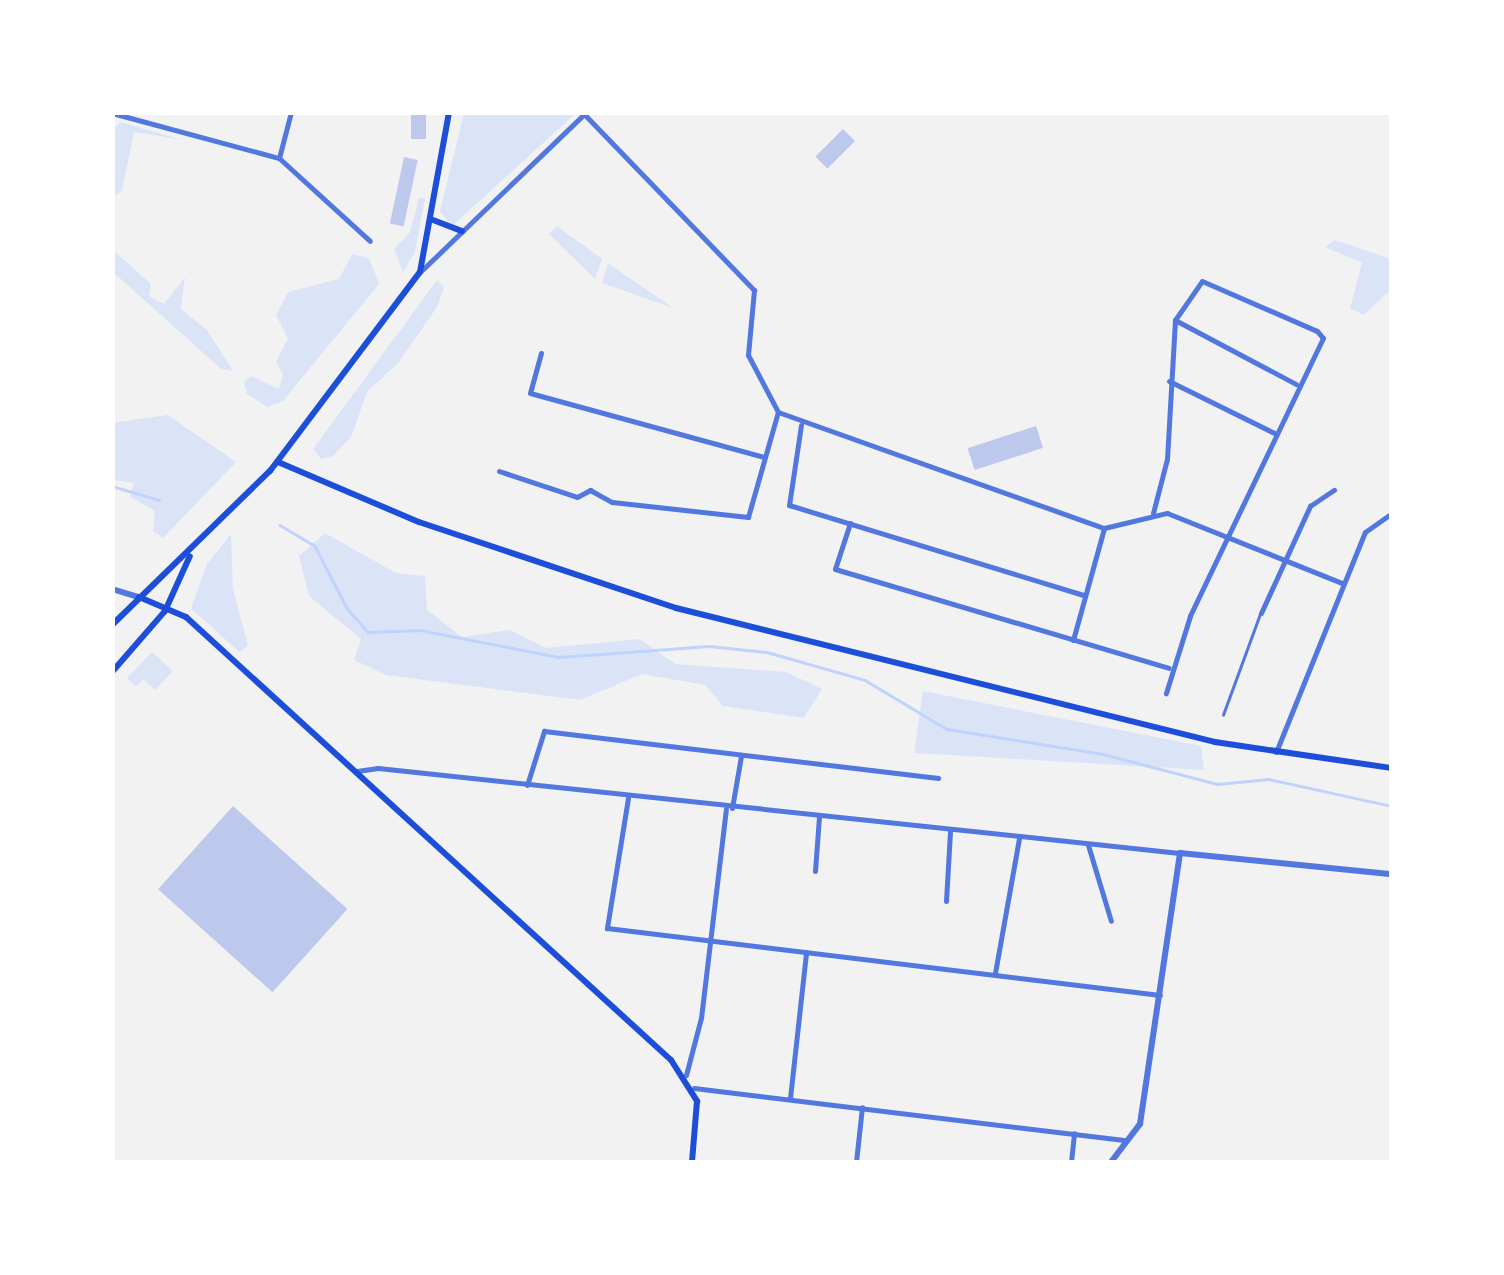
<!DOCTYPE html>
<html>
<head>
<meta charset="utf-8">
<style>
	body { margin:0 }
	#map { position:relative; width:1504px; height:1275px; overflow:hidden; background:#f2f2f2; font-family:"PT Sans Narrow",sans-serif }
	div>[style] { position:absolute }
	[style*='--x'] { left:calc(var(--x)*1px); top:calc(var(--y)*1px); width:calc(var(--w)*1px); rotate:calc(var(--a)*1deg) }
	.green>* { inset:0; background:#dbe4f7 }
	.stream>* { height:2.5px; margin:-1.25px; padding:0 1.25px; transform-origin:1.25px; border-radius:1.25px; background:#bfd3fe }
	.building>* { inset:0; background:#bdc9ec; transform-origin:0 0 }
	.service>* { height:2.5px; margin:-1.25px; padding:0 1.25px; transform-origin:1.25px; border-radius:1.25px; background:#5277de }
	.minor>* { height:5px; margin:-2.5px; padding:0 2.5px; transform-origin:2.5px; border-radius:2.5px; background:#5277de }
	.tertiary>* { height:6px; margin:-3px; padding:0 3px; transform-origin:3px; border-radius:3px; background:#5277de }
	.secondary>* { height:6px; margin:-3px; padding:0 3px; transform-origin:3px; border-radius:3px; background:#1d4ed8 }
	span { translate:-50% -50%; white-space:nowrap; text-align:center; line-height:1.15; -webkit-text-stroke:9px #fff; paint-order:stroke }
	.frame { position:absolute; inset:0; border:115px solid #fff; pointer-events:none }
</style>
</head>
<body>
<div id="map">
	<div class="green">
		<div style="clip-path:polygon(464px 113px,576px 113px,452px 226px,440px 211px)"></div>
		<div style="clip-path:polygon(121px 122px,183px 140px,134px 132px,122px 190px,113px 198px,113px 129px)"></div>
		<div style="clip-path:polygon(419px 198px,425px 198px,415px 252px,403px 272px,394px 249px,410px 232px)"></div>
		<div style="clip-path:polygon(557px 226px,602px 259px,595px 279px,549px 234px)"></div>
		<div style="clip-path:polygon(1335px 240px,1391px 259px,1391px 289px,1364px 315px,1350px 308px,1362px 263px,1325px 247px)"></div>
		<div style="clip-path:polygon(113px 250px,151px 284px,149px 296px,164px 304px,185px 277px,181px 309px,207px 330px,233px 371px,221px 369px,113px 272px)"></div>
		<div style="clip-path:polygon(352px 254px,369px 258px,379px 284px,283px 401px,267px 407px,247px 394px,244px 382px,251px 376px,279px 389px,283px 375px,276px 362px,288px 339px,276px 315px,288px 292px,339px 279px)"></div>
		<div style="clip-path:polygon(608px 263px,673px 308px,602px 283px)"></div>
		<div style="clip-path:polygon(437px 280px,444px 287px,437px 307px,399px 362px,367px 392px,351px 437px,333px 456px,321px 459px,313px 449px)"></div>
		<div style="clip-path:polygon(168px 415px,236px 462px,163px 538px,153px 531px,155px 511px,130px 497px,134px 483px,113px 480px,112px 423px)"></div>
		<div style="clip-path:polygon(325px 533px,396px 573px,425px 576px,427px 610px,462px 637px,509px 630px,546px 648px,640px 639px,675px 664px,786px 672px,822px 689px,804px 718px,723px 706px,705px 685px,642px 674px,580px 700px,386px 675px,354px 660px,361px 639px,309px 596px,299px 556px)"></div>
		<div style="clip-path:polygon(231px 534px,233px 588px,248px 646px,239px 652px,191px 608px,207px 564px)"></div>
		<div style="clip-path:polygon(152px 652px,173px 671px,155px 690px,143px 679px,136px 687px,127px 678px)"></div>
		<div style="clip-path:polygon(923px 691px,1201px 746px,1204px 770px,914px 753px)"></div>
	</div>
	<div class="stream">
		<div style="--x:112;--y:486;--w:49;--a:16.6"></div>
		<div style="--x:280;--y:525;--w:41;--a:31"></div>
		<div style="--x:315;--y:546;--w:70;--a:62.7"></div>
		<div style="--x:347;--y:608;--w:32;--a:49"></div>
		<div style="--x:368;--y:632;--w:52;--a:-2.2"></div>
		<div style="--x:420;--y:630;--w:142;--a:11"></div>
		<div style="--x:559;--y:657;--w:150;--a:-4.2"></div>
		<div style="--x:709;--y:646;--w:58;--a:5.9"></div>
		<div style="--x:767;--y:652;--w:102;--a:15.9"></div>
		<div style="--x:865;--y:680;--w:96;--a:30.9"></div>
		<div style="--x:947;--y:729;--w:158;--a:9.1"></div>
		<div style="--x:1103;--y:754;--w:118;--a:14.7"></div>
		<div style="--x:1217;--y:784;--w:52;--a:-5.5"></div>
		<div style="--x:1269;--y:779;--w:126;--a:12.4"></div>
	</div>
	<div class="building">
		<div style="left:411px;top:112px;width:15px;height:27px"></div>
		<div style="left:843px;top:129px;width:17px;height:39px;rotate:45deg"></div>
		<div style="left:404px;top:157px;width:14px;height:68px;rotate:12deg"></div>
		<div style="left:1036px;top:426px;width:23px;height:72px;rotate:72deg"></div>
		<div style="left:233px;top:806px;width:154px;height:112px;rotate:42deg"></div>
	</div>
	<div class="service">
		<div style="--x:1223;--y:715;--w:108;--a:-69.9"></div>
	</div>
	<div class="minor">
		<div style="--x:112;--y:113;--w:173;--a:15.1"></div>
		<div style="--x:279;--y:158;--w:123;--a:42.4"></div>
		<div style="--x:584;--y:114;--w:245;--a:46"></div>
		<div style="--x:754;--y:290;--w:65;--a:95.3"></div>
		<div style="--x:748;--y:355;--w:64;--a:62.2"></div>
		<div style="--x:778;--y:412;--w:346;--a:19.6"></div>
		<div style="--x:1104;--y:528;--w:65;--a:-13.4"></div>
		<div style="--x:1167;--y:513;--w:188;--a:21.8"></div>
		<div style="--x:279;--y:158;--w:48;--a:-75.4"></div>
		<div style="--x:420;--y:272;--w:228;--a:-43.9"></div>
		<div style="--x:1175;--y:320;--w:137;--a:27.9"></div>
		<div style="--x:541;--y:353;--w:41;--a:105.4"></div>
		<div style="--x:530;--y:393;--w:243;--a:15.3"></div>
		<div style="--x:1169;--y:381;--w:117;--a:26.3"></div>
		<div style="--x:801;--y:425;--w:81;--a:98.5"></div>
		<div style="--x:789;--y:505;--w:307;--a:17"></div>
		<div style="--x:499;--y:471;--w:82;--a:18.4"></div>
		<div style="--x:577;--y:497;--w:15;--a:-28"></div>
		<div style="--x:590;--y:490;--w:25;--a:29"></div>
		<div style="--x:612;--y:502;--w:137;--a:6.3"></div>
		<div style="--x:748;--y:517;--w:109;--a:-74.1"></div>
		<div style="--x:1153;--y:513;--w:56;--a:-75.5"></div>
		<div style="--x:1167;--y:459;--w:139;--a:-86.7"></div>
		<div style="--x:1175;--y:320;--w:47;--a:-55.3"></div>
		<div style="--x:1202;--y:281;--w:125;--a:23.5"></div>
		<div style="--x:1317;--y:331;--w:9;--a:49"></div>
		<div style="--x:1323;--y:338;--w:308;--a:115.6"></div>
		<div style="--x:1190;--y:616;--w:81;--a:107.3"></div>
		<div style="--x:850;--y:523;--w:48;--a:108.1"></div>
		<div style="--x:835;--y:569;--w:348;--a:16.5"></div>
		<div style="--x:1261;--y:613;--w:118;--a:-65.4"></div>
		<div style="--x:1310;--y:506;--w:29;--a:-34"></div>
		<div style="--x:1073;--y:640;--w:116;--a:-74.5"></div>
		<div style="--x:1276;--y:752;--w:237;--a:-68"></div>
		<div style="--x:1365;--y:532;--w:33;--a:-35"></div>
		<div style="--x:357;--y:771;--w:21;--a:-8"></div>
		<div style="--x:378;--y:768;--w:806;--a:6.05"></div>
		<div style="--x:527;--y:785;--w:57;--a:-72.5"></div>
		<div style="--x:544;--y:731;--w:397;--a:6.8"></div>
		<div style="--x:628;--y:798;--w:132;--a:99.2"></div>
		<div style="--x:607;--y:928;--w:557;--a:6.91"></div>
		<div style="--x:732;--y:808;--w:53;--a:-80.2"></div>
		<div style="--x:1088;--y:845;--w:79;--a:73.2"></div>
		<div style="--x:815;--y:871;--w:54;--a:-85.8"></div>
		<div style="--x:946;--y:901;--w:70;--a:-86.7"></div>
		<div style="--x:995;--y:973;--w:137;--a:-79.9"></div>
		<div style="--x:686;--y:1075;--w:59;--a:-75.3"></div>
		<div style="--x:701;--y:1018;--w:211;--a:-83.2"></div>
		<div style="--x:694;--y:1088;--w:433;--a:6.9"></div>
		<div style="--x:790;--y:1098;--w:147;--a:-83.7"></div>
		<div style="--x:856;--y:1162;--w:55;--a:-83.8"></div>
		<div style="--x:1071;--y:1162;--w:29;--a:-84"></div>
	</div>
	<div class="tertiary">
		<div style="--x:112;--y:589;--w:28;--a:17"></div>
		<div style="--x:1111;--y:1162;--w:48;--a:-52.7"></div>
		<div style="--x:1140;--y:1124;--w:274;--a:-81.6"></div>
		<div style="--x:1180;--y:853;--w:213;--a:5.7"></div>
	</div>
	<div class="secondary">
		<div style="--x:433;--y:220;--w:31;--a:21"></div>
		<div style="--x:278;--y:462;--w:153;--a:23.1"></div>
		<div style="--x:419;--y:522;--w:271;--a:18.5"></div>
		<div style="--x:676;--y:608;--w:555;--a:13.96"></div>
		<div style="--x:1215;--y:742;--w:179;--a:8.4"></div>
		<div style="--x:139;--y:597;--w:51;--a:23.1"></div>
		<div style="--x:186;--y:617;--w:657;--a:42.41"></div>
		<div style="--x:671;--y:1060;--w:49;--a:57.6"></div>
		<div style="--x:697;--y:1101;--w:61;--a:94.7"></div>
		<div style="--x:112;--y:625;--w:221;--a:-44.3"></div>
		<div style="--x:270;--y:471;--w:249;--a:-53"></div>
		<div style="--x:420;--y:272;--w:163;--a:-79.7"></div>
		<div style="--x:112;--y:672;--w:81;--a:-49"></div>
		<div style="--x:165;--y:611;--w:60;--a:-65.6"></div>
	</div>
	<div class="frame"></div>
</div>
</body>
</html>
